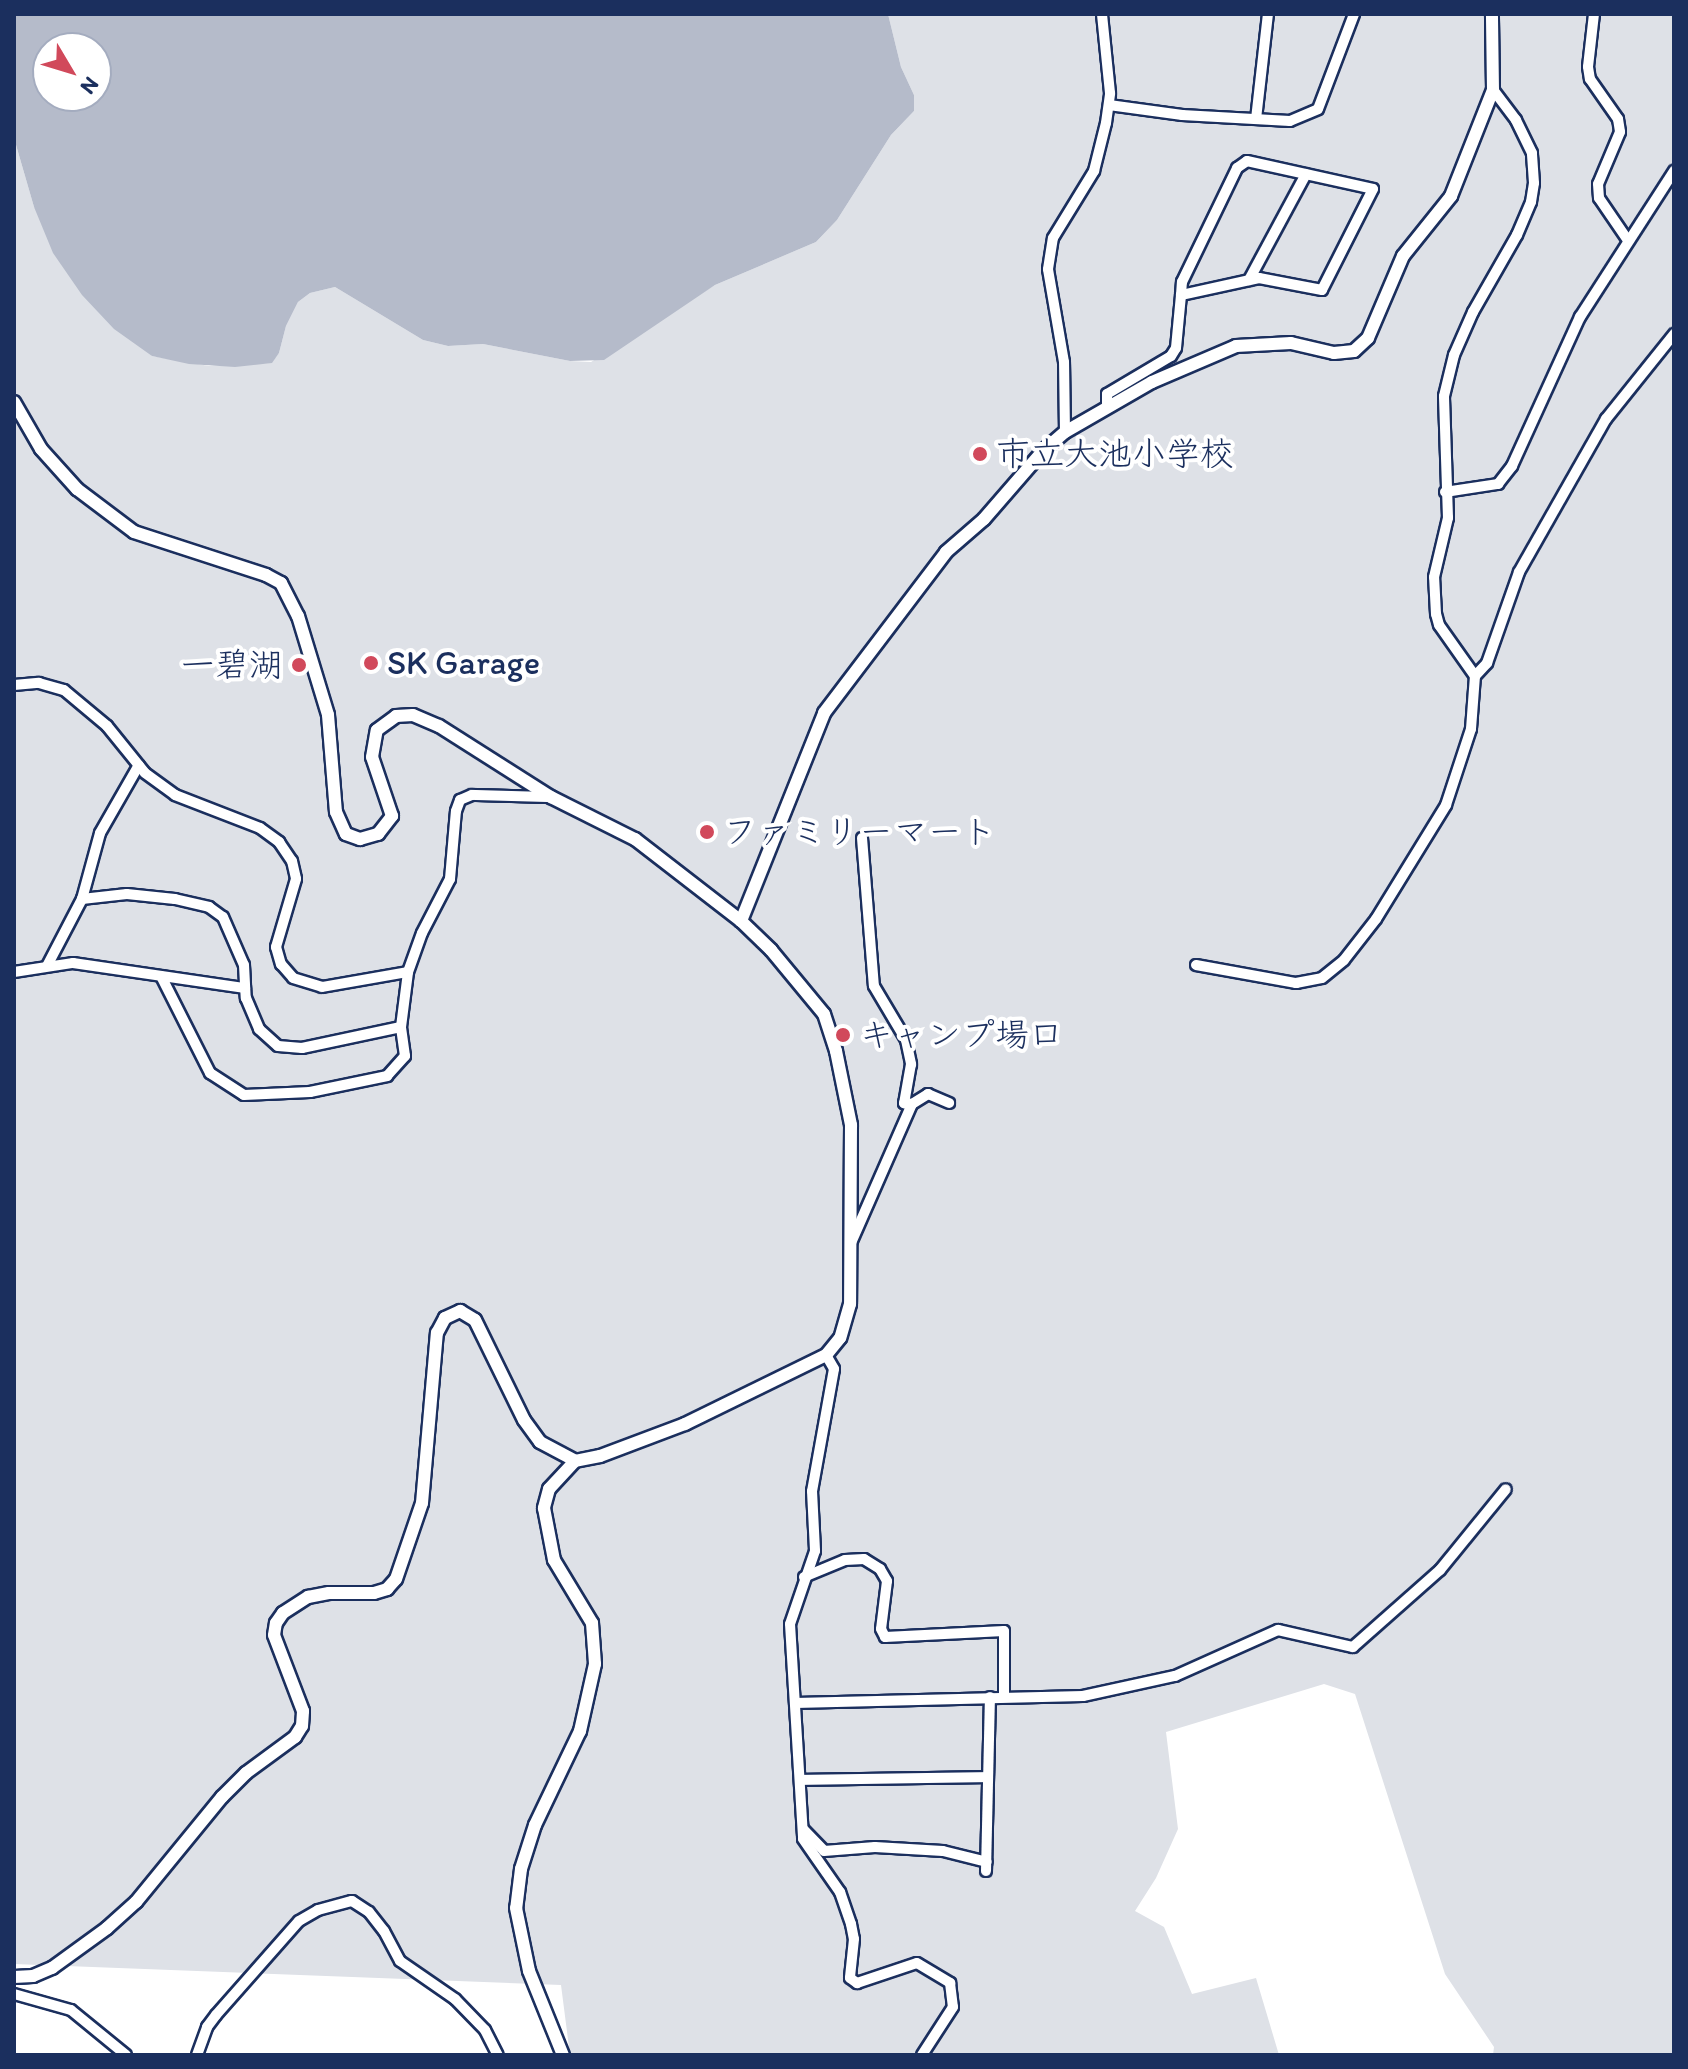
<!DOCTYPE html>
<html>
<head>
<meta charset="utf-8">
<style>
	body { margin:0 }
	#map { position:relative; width:1688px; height:2069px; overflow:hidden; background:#fff; font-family:Itim,"Klee One",sans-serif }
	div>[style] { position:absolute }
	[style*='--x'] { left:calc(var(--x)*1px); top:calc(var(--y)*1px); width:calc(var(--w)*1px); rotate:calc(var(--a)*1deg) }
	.green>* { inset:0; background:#dee1e7 }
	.water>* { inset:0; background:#b5bbca }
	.roads { filter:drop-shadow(2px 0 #1b2f5e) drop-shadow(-2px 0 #1b2f5e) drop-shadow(0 2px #1b2f5e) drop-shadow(0 -2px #1b2f5e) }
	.minor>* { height:10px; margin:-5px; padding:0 5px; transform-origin:5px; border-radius:5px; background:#fff }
	.tertiary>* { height:12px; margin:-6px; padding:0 6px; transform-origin:6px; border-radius:6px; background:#fff }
	.dots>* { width:22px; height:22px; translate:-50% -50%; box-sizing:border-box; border:4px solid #fff; border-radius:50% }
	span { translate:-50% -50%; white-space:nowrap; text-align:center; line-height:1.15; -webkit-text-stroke:8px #fff; paint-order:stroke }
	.poi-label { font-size:34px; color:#1b2f5e }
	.left { translate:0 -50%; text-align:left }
	.right { translate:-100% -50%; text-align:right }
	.frame { position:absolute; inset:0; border:16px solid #1b2f5e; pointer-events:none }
	.north { position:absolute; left:32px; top:32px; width:80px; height:80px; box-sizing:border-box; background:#fff; border:2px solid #a4acbf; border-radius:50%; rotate:128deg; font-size:22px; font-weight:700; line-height:32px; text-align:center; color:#1b2f5e }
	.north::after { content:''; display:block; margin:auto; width:28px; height:36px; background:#d1495b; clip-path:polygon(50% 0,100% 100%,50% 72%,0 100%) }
</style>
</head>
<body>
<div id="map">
	<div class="green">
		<div style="clip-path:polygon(888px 14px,1674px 14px,1674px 2055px,1493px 2055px,1494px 2047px,1445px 1974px,1355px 1694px,1324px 1684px,1166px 1732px,1178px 1829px,1156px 1878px,1135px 1911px,1164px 1927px,1192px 1994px,1256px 1978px,1279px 2055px,570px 2055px,561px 1985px,14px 1964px,14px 138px,34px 207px,152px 356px,209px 366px,271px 363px,279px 353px,286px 326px,298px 302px,310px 293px,335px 287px,423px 340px,448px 346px,483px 344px,570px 361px,591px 362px,715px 285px,816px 242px,837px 220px,891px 135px,914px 111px,914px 95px,901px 67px)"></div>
	</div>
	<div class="water">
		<div style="clip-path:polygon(evenodd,14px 14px,888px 14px,901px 67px,914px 95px,914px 111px,891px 135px,837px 220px,816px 242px,715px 285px,604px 360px,570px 361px,483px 344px,448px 346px,423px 340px,335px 287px,310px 293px,298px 302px,286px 326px,279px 353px,272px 363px,235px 367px,189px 364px,152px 356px,114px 329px,82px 295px,53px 253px,34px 207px,14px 138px,14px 14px,48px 48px,96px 48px,96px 96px,48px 96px,48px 48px)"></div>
	</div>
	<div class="roads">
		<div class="minor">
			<div style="--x:1594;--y:14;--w:53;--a:96.5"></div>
			<div style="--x:1588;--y:67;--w:12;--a:81"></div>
			<div style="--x:1590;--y:79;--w:49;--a:55"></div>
			<div style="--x:1618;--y:119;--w:13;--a:81"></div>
			<div style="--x:1620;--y:132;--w:56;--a:112.9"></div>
			<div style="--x:1598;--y:184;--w:14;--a:86"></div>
			<div style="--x:1599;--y:198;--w:50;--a:55.7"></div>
			<div style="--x:1109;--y:105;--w:74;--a:7.8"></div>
			<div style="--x:1182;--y:115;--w:108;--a:3.2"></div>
			<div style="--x:1290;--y:121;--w:30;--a:-23"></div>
			<div style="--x:1318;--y:109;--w:102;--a:-69.2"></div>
			<div style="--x:1256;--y:119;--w:106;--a:-83.5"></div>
			<div style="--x:1249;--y:280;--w:120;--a:-61.7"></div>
			<div style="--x:1107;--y:408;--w:14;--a:-90"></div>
			<div style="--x:1107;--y:394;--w:74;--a:-30.7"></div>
			<div style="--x:1171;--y:356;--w:9;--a:-58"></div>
			<div style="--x:1176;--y:348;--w:53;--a:-84.6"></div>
			<div style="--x:1181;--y:295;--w:13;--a:-86"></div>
			<div style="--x:1182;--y:282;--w:127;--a:-64.2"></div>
			<div style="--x:1237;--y:168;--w:12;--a:-35"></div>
			<div style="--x:1247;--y:161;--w:129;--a:12.5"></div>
			<div style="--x:1373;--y:189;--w:113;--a:116.8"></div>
			<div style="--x:1322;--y:290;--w:64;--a:-169.2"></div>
			<div style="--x:1259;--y:278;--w:80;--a:167.7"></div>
			<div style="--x:1065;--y:432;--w:70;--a:-90.8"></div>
			<div style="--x:1064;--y:362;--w:94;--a:-99.8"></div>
			<div style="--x:1048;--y:269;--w:31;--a:-81"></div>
			<div style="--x:1053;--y:238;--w:79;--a:-58.5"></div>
			<div style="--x:1094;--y:171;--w:49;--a:-76"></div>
			<div style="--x:1106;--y:123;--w:30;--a:-82"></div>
			<div style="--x:1110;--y:93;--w:79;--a:-95.8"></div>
			<div style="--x:1445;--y:492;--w:54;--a:-8.6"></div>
			<div style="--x:1498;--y:484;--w:23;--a:-52"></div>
			<div style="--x:1512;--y:466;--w:164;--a:-65.5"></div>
			<div style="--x:1580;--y:317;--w:174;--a:-57.2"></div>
			<div style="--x:1475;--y:676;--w:62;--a:-125.2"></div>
			<div style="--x:1439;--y:625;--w:11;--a:-105"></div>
			<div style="--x:1436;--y:614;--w:37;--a:-93"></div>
			<div style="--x:1434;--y:577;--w:61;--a:-76.7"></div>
			<div style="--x:1448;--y:518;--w:122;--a:-91.9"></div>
			<div style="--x:1444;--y:396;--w:42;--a:-76.3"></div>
			<div style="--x:1454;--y:355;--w:47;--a:-66.2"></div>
			<div style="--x:1473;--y:312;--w:89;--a:-60.3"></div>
			<div style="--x:1517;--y:235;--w:36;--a:-67"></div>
			<div style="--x:1531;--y:202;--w:19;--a:-81"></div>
			<div style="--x:1534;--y:183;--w:30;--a:-94"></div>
			<div style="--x:1532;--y:153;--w:37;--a:-116"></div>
			<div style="--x:1516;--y:120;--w:38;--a:-127"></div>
			<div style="--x:14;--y:685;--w:25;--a:-5"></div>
			<div style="--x:39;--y:683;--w:26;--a:16"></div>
			<div style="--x:64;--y:690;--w:56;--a:39.9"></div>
			<div style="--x:107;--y:726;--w:60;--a:51"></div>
			<div style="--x:145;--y:773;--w:37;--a:36"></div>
			<div style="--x:175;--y:795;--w:91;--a:21.2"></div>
			<div style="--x:260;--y:828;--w:24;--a:36"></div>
			<div style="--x:279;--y:842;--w:23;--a:56"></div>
			<div style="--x:292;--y:861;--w:18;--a:77"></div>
			<div style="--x:296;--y:879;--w:71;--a:106.4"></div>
			<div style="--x:276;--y:947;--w:18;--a:74"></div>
			<div style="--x:281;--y:964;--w:18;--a:49"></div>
			<div style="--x:293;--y:978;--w:30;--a:17"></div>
			<div style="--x:322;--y:987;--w:87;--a:-9.9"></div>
			<div style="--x:862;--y:838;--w:148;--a:85.4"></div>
			<div style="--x:874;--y:986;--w:63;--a:59.3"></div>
			<div style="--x:906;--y:1040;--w:25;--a:78"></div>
			<div style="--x:911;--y:1064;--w:40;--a:100"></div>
			<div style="--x:904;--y:1103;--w:8;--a:7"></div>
			<div style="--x:82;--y:899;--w:45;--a:-6.3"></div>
			<div style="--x:127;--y:894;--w:48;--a:5.9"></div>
			<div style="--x:175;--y:899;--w:35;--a:13"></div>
			<div style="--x:209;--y:907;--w:17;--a:36"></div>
			<div style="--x:223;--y:917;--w:52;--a:66.4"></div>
			<div style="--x:244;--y:965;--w:33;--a:87"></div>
			<div style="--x:246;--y:998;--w:34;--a:67"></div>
			<div style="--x:259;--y:1029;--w:25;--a:42"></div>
			<div style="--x:278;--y:1046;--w:24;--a:5"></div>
			<div style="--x:302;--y:1048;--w:101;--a:-12"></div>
			<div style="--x:1196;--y:965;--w:102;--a:10.2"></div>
			<div style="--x:1296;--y:983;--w:26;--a:-11"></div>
			<div style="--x:1322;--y:978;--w:28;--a:-39"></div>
			<div style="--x:1344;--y:960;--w:52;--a:-52"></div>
			<div style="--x:1376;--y:919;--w:134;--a:-58.4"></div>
			<div style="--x:1446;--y:805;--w:80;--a:-71.8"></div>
			<div style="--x:1471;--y:729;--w:53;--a:-85.7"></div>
			<div style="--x:1475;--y:676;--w:18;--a:-47"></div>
			<div style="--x:1487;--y:663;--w:96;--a:-70.6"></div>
			<div style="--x:1519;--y:572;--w:176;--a:-60.4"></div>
			<div style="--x:1606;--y:419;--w:109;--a:-51.3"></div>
			<div style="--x:47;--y:966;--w:76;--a:-62.4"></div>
			<div style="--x:82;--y:899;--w:68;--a:-74.7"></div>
			<div style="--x:100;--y:833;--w:78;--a:-60.2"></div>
			<div style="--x:14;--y:972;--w:60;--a:-8.7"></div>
			<div style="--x:73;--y:963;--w:174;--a:8.3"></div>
			<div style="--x:161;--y:976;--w:109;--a:63.2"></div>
			<div style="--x:210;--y:1073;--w:40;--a:32.9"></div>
			<div style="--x:244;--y:1095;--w:66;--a:-2.6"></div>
			<div style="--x:310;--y:1092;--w:79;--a:-11.7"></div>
			<div style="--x:387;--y:1076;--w:27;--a:-48"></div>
			<div style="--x:405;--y:1056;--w:29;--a:-98"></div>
			<div style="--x:401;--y:1027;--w:55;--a:-82.7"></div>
			<div style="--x:408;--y:972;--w:41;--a:-70.3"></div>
			<div style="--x:422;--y:933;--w:61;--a:-62.6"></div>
			<div style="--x:450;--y:879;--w:68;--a:-85"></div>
			<div style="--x:456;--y:811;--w:12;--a:-70"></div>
			<div style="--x:460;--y:800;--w:13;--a:-23"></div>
			<div style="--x:472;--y:795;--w:79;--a:1.5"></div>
			<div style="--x:851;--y:1243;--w:152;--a:-66.3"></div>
			<div style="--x:912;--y:1104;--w:19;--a:-32"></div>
			<div style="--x:928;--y:1094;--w:23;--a:23"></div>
			<div style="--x:826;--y:1355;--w:16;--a:60"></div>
			<div style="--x:834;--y:1369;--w:124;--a:100.2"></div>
			<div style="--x:812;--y:1491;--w:60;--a:87.1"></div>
			<div style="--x:815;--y:1551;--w:77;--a:108.9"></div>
			<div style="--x:790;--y:1624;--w:215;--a:86.5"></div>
			<div style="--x:803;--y:1839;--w:65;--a:55.1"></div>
			<div style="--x:840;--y:1892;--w:34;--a:71"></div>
			<div style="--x:851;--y:1924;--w:15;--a:79"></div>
			<div style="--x:854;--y:1939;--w:39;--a:96"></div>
			<div style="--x:850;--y:1978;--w:9;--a:36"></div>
			<div style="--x:857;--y:1983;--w:63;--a:-18.4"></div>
			<div style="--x:917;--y:1963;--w:39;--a:31"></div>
			<div style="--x:950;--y:1983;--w:24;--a:83"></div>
			<div style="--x:953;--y:2007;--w:57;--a:122.9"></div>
			<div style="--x:804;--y:1577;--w:44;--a:-22.5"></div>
			<div style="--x:845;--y:1560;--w:19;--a:-3"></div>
			<div style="--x:864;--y:1559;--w:19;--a:32"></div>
			<div style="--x:880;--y:1569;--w:14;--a:60"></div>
			<div style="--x:887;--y:1581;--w:48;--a:97.1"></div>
			<div style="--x:881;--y:1629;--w:9;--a:63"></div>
			<div style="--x:885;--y:1637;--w:119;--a:-2.9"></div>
			<div style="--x:1004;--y:1631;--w:65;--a:90"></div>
			<div style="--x:795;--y:1703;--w:288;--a:-1.4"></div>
			<div style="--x:1083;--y:1696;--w:94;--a:-12.3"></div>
			<div style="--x:1175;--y:1676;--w:113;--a:-24.1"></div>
			<div style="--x:1278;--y:1630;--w:77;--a:12.8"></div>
			<div style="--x:1353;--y:1647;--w:116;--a:-41.5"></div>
			<div style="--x:1440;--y:1570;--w:104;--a:-50.8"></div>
			<div style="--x:800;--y:1780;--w:188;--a:-0.9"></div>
			<div style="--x:803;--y:1829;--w:30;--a:46"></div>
			<div style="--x:824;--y:1851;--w:51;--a:-4.5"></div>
			<div style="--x:875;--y:1847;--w:68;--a:3.4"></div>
			<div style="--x:943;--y:1851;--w:45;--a:14"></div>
			<div style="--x:986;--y:1871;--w:174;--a:-88.7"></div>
			<div style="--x:14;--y:1994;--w:59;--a:15.7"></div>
			<div style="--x:71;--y:2010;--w:71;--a:39.3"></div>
			<div style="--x:197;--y:2055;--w:30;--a:-70"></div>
			<div style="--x:207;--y:2027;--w:15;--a:-53"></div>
			<div style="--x:216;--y:2015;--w:125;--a:-48.6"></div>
			<div style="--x:299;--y:1921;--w:22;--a:-30"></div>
			<div style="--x:318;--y:1910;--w:35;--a:-15"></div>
			<div style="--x:352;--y:1901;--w:20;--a:33"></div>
			<div style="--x:369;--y:1912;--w:24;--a:52"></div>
			<div style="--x:384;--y:1931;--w:34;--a:62"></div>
			<div style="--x:400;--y:1961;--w:67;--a:34.6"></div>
			<div style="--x:455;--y:1999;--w:43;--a:45.9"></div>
			<div style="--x:485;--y:2030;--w:28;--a:63"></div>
		</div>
		<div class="tertiary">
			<div style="--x:14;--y:402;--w:54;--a:60.1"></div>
			<div style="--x:41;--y:449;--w:54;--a:48"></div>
			<div style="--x:77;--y:489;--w:71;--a:37"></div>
			<div style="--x:134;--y:532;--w:139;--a:18"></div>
			<div style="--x:266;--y:575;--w:17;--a:28"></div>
			<div style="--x:281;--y:583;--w:37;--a:63"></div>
			<div style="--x:298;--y:616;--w:103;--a:73.1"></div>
			<div style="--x:328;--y:715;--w:97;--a:85.3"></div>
			<div style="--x:336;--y:812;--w:24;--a:66"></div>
			<div style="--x:346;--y:834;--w:15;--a:20"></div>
			<div style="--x:360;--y:839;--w:19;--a:-16"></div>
			<div style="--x:378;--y:834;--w:23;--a:-52"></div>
			<div style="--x:392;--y:816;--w:62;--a:-108.7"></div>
			<div style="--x:372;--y:757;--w:27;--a:-80"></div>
			<div style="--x:377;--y:730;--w:24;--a:-36"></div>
			<div style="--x:396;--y:716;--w:17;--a:-3"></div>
			<div style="--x:413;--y:715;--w:28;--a:23"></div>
			<div style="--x:439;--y:726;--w:133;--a:32.4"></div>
			<div style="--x:551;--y:797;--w:94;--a:26.6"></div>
			<div style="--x:635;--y:839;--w:134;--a:37.7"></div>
			<div style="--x:741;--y:921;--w:42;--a:44"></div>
			<div style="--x:771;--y:950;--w:83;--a:50.4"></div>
			<div style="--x:824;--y:1014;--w:39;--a:72"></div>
			<div style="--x:836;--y:1051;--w:76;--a:78.5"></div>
			<div style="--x:851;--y:1125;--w:179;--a:90.3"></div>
			<div style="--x:850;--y:1304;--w:35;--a:106"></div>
			<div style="--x:840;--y:1338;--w:22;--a:129"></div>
			<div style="--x:826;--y:1355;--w:157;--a:153.9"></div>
			<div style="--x:685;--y:1424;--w:91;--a:159.4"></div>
			<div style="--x:600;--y:1456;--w:25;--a:169"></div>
			<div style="--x:575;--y:1461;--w:38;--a:133"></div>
			<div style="--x:549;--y:1489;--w:20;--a:105"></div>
			<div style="--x:544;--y:1508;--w:53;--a:79.1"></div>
			<div style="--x:554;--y:1560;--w:74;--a:58.9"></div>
			<div style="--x:592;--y:1623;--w:41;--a:85.8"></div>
			<div style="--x:595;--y:1664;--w:69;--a:102.6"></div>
			<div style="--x:580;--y:1731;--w:104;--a:115.6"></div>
			<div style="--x:535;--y:1825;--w:46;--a:107.7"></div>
			<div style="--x:521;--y:1869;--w:39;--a:97"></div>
			<div style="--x:516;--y:1908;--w:64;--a:78.3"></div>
			<div style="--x:529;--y:1971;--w:91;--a:68"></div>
			<div style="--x:741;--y:921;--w:224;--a:-68.2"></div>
			<div style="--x:824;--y:713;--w:202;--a:-52.8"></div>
			<div style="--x:946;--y:552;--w:50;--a:-41"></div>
			<div style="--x:984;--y:519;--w:90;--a:-49.1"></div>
			<div style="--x:1043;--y:451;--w:29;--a:-41"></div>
			<div style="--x:1065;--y:432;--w:100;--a:-29.9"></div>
			<div style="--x:1152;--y:382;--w:91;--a:-23.2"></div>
			<div style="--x:1236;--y:346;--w:55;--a:-3.1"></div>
			<div style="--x:1291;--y:343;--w:44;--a:13.1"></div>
			<div style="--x:1334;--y:353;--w:20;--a:-6"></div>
			<div style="--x:1354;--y:351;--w:19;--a:-43"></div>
			<div style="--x:1368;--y:338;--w:89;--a:-66.9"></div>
			<div style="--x:1403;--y:256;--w:77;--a:-51.3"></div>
			<div style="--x:1451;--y:196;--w:114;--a:-68.4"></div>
			<div style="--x:1493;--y:90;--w:76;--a:-90.8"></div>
			<div style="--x:14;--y:1977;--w:19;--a:-3"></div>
			<div style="--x:33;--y:1976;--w:21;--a:-23"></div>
			<div style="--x:52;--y:1968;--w:68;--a:-36"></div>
			<div style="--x:107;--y:1928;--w:39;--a:-42"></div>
			<div style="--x:136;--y:1902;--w:136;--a:-50.7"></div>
			<div style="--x:222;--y:1797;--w:34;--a:-45"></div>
			<div style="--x:246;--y:1773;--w:61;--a:-36.3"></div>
			<div style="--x:295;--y:1737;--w:13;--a:-58"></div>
			<div style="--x:302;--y:1726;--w:15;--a:-86"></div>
			<div style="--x:303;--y:1711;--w:81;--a:-110.9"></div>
			<div style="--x:274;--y:1635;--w:12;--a:-81"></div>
			<div style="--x:276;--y:1623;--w:12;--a:-55"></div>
			<div style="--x:283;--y:1613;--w:30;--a:-33"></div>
			<div style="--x:308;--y:1597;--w:21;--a:-11"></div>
			<div style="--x:329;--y:1593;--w:45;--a:0"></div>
			<div style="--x:374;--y:1593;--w:14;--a:-17"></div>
			<div style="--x:387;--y:1589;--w:13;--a:-48"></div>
			<div style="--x:396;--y:1579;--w:80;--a:-71.1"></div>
			<div style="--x:422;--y:1503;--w:171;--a:-85"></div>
			<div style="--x:437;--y:1333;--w:17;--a:-62"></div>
			<div style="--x:445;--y:1318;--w:17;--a:-25"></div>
			<div style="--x:460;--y:1311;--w:17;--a:31"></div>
			<div style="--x:475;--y:1320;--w:111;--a:63.9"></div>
			<div style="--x:524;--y:1420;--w:27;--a:54"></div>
			<div style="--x:540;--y:1442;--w:40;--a:28"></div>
		</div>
	</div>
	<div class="dots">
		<div style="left:980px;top:454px;background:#d1495b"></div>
		<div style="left:371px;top:663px;background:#d1495b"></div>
		<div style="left:299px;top:665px;background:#d1495b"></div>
		<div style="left:707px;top:832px;background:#d1495b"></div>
		<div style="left:843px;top:1035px;background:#d1495b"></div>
	</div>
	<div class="poi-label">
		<span class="left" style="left:996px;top:454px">市立大池小学校</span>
		<span class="left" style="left:387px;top:663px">SK Garage</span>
		<span class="right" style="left:283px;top:665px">一碧湖</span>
		<span class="left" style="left:723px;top:832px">ファミリーマート</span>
		<span class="left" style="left:859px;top:1035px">キャンプ場口</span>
	</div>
	<div class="frame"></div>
	<div class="north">N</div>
</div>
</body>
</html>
